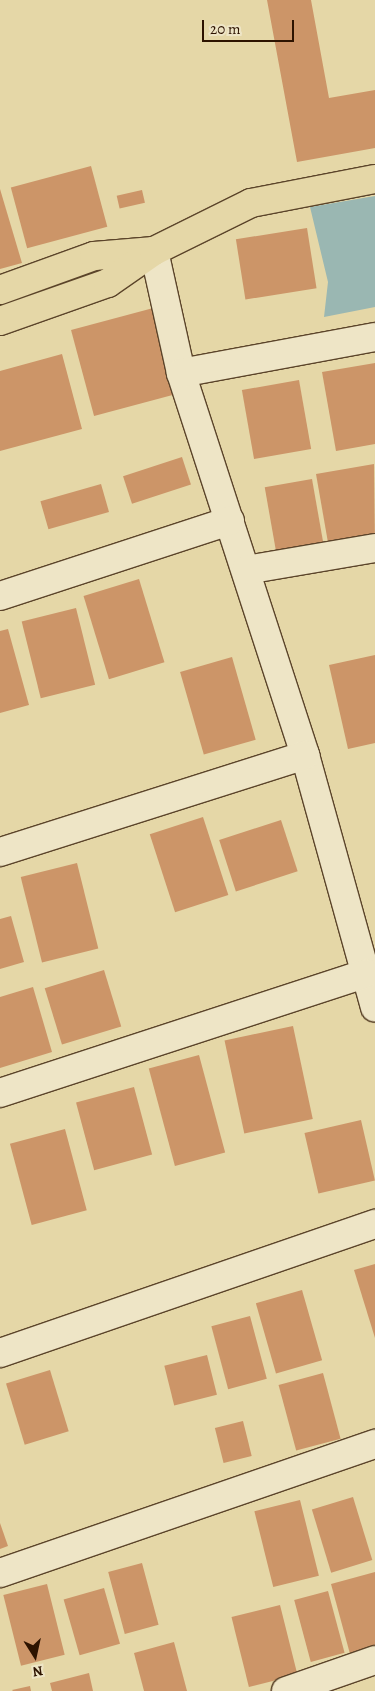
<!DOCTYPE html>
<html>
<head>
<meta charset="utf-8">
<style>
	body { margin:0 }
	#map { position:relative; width:375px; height:1691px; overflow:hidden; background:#e5d7a7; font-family:Alegreya,serif }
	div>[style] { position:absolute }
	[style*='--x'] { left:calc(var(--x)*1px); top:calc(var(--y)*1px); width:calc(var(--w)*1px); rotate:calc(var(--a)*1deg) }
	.water>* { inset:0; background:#9ab7b2 }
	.building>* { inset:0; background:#cc9568; transform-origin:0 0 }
	.roads { filter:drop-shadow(1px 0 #5b442a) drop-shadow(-1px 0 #5b442a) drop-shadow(0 1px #5b442a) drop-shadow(0 -1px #5b442a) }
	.minor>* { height:28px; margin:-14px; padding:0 14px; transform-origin:14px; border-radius:14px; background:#eee5c6 }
	.major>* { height:28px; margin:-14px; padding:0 14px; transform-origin:14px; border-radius:14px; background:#e5d7a7 }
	span { translate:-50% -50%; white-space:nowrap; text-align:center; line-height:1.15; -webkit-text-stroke:4px #eee5c6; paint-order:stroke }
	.north { position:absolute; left:10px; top:1631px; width:50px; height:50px; -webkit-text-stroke:4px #eee5c6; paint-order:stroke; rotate:170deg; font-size:14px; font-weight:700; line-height:20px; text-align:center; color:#2d1300 }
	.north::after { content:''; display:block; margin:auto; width:18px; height:22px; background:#2d1300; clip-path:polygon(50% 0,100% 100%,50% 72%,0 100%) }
	.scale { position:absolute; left:202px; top:20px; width:92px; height:22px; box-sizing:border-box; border:2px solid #2d1300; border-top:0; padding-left:6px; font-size:15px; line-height:18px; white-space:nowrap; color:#2d1300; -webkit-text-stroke:4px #eee5c6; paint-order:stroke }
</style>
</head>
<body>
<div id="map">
	<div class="water">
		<div style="clip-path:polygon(375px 196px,375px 307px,324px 317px,328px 282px,310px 207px)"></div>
	</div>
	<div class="building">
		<div style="clip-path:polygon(267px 0,311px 0,329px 98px,375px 90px,375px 148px,297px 162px)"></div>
		<div style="left:91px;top:166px;width:63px;height:83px;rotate:75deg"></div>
		<div style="clip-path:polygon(0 189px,22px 263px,0 269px)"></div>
		<div style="left:142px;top:190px;width:13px;height:26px;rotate:77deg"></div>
		<div style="left:307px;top:228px;width:61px;height:72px;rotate:81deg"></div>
		<div style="left:157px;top:307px;width:89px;height:89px;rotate:75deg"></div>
		<div style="clip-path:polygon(62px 354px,82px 429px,0 451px,0 371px)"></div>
		<div style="clip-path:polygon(375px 363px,375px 444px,336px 451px,322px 372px)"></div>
		<div style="left:299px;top:380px;width:70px;height:58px;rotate:80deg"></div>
		<div style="left:182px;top:457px;width:29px;height:62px;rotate:72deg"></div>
		<div style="clip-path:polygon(374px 464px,375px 547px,330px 554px,316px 474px)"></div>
		<div style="left:312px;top:479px;width:66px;height:48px;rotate:80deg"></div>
		<div style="left:101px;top:484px;width:29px;height:63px;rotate:74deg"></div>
		<div style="left:139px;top:579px;width:87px;height:58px;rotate:73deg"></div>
		<div style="left:76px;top:608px;width:79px;height:56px;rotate:76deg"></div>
		<div style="clip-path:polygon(8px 629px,29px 705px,0 713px,0 631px)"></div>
		<div style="clip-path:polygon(375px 655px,375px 743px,348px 749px,329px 665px)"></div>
		<div style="left:232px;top:657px;width:86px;height:54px;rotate:74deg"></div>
		<div style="left:203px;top:817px;width:82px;height:56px;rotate:72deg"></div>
		<div style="left:281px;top:820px;width:54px;height:65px;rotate:72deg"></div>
		<div style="left:77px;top:863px;width:88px;height:58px;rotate:76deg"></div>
		<div style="clip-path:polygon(11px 916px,24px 962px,0 969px,0 919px)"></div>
		<div style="left:104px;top:970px;width:59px;height:62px;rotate:73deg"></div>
		<div style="clip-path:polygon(33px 987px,52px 1052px,0 1068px,0 997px)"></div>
		<div style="left:293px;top:1026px;width:95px;height:70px;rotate:78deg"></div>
		<div style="left:199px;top:1055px;width:101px;height:52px;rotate:75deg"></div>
		<div style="left:134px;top:1087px;width:70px;height:60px;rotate:75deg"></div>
		<div style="left:361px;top:1120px;width:62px;height:58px;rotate:77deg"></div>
		<div style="left:65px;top:1129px;width:84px;height:57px;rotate:75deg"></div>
		<div style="clip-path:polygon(375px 1264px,375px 1338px,354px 1270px)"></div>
		<div style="left:302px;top:1290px;width:73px;height:48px;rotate:74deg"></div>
		<div style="left:250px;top:1316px;width:65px;height:40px;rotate:75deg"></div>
		<div style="left:207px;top:1355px;width:41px;height:44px;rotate:76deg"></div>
		<div style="left:50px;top:1370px;width:64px;height:46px;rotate:73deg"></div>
		<div style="left:323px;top:1373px;width:68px;height:46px;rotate:75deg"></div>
		<div style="left:243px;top:1421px;width:36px;height:29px;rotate:76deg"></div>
		<div style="left:353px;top:1497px;width:66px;height:43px;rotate:73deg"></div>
		<div style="left:300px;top:1500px;width:78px;height:47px;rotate:76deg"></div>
		<div style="clip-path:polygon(0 1523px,8px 1546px,0 1549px)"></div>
		<div style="left:142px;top:1563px;width:64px;height:35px;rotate:75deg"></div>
		<div style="clip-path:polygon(375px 1572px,375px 1647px,350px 1654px,331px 1584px)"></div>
		<div style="left:47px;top:1584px;width:73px;height:45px;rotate:76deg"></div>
		<div style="left:104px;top:1588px;width:58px;height:42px;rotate:74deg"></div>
		<div style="left:328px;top:1591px;width:64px;height:35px;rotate:75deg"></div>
		<div style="left:280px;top:1605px;width:72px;height:50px;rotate:76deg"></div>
		<div style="clip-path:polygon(174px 1642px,187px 1691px,144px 1691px,134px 1653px)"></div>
		<div style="clip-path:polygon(89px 1673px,93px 1691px,52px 1691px,50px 1683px)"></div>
		<div style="clip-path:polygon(30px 1686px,31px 1691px,13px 1691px,12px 1690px)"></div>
	</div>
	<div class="roads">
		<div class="minor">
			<div style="--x:154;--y:251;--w:125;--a:77.5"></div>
			<div style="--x:181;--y:373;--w:402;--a:72"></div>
			<div style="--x:305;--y:755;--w:262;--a:74.5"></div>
			<div style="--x:181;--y:373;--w:197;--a:-10.5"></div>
			<div style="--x:246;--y:570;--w:131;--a:-9.7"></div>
			<div style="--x:0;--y:596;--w:242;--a:-18.1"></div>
			<div style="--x:0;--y:852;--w:320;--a:-17.6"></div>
			<div style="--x:0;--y:1093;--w:384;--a:-18.1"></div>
			<div style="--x:0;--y:1353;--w:397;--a:-19"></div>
			<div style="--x:0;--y:1573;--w:397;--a:-19"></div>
			<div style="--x:286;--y:1691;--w:94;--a:-19.2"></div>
		</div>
		<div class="major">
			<div style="--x:0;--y:290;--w:100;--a:-19.9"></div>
			<div style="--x:94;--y:256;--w:60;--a:-4.8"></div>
			<div style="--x:0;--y:321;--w:114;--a:-19.4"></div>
			<div style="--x:108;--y:283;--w:56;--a:-34.8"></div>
			<div style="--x:154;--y:251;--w:108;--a:-26.3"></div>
			<div style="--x:251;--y:203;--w:126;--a:-11"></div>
		</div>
	</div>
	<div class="north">N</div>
	<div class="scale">20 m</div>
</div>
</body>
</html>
